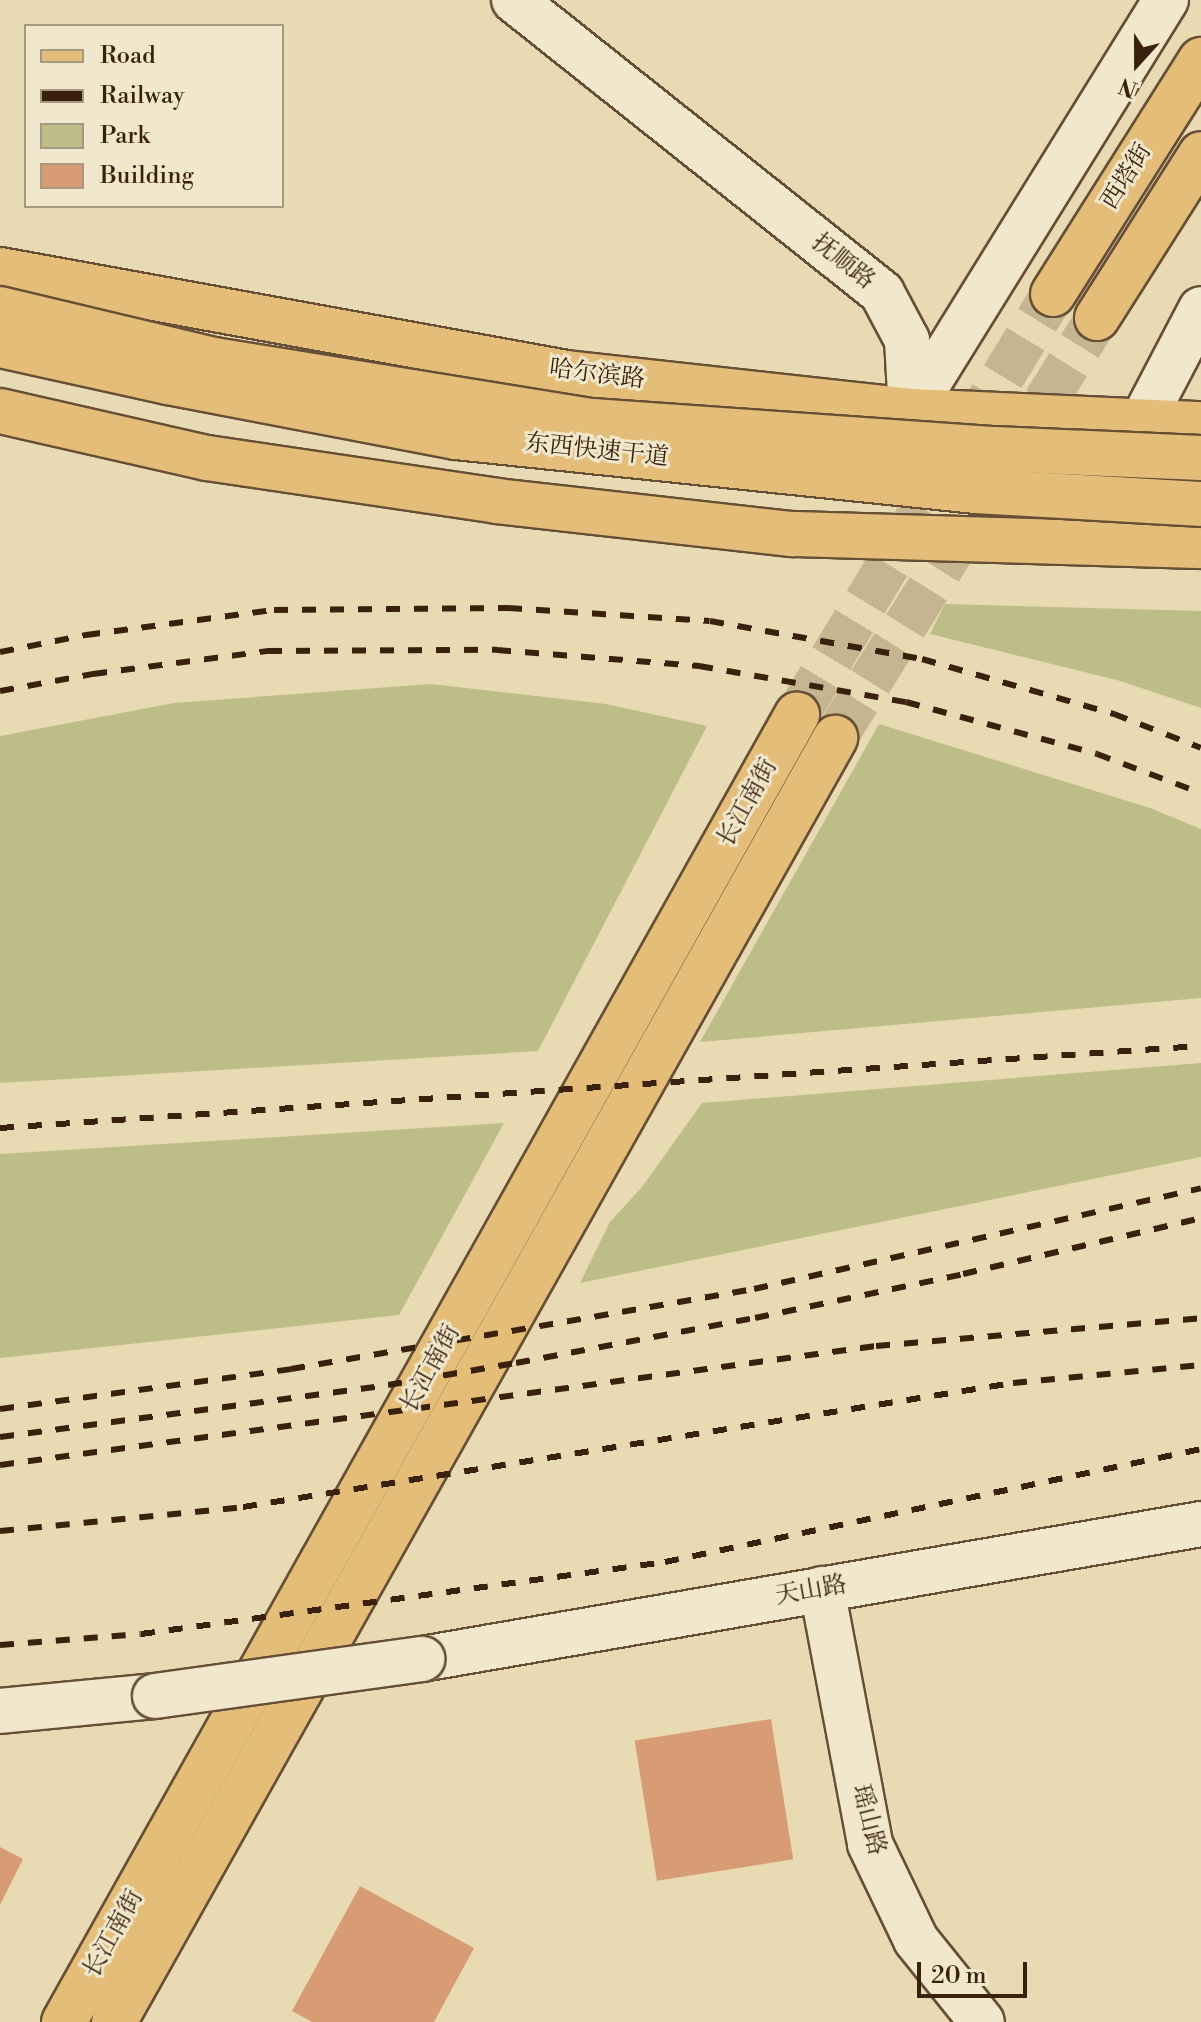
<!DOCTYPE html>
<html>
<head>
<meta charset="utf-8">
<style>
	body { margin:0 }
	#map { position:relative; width:1201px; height:2022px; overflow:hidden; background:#e8dab2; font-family:"Libre Bodoni","Noto Serif SC",serif }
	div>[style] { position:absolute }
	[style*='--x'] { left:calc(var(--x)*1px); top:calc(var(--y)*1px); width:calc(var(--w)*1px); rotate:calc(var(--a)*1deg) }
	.green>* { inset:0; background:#bdbd88 }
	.building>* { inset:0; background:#d89c75; transform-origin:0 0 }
	.major-tunnel>* { height:44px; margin-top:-22px; transform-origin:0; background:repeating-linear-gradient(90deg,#c5b591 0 44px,transparent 0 66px) }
	.roads { filter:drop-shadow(2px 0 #664f36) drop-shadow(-2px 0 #664f36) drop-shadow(0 2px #664f36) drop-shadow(0 -2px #664f36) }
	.minor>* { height:44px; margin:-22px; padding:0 22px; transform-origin:22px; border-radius:22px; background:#f0e7cd }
	.major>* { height:44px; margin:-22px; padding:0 22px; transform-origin:22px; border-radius:22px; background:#e4bd79 }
	.rail>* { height:6px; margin-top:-3px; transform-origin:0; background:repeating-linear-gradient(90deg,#3a210d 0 14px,transparent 0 28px) }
	.bridges { filter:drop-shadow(2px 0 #664f36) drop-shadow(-2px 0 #664f36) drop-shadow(0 2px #664f36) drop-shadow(0 -2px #664f36) }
	.minor-bridge>* { height:44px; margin:-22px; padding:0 22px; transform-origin:22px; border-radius:22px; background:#f0e7cd }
	.highway-bridge>* { height:44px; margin:-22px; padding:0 22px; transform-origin:22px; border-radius:22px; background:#e4bd79 }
	span { translate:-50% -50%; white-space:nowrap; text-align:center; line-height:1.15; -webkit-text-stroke:6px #f0e7cd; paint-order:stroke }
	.street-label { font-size:24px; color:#3a210d }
	.legend { position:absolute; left:24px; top:24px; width:260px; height:184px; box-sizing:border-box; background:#f0e7cd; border:2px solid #a79880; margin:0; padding:10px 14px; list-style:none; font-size:24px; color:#3a210d }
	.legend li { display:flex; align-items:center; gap:16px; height:40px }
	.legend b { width:40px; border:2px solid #a79880 }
	.north { position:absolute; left:1097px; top:24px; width:80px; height:80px; -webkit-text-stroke:6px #f0e7cd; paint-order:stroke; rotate:201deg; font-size:22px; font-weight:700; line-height:32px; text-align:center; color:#3a210d }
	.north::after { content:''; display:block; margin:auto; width:28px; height:36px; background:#3a210d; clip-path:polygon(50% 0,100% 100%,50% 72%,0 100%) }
	.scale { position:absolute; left:917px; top:1962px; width:110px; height:36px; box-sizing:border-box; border:4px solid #3a210d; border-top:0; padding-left:10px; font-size:24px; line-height:28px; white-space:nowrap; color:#3a210d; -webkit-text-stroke:6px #f0e7cd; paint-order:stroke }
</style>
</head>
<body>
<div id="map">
	<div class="green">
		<div style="clip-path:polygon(945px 604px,1201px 611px,1201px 708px,1117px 680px,930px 634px)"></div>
		<div style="clip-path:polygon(431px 684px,606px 704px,707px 726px,538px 1051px,0 1083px,0 736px,174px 703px)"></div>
		<div style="clip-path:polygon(879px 724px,1150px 808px,1201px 829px,1201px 998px,700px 1042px)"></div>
		<div style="clip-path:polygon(1201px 1063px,1201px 1157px,580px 1283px,610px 1222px,642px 1187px,702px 1103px)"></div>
		<div style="clip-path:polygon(504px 1123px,399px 1315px,0 1358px,0 1154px)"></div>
	</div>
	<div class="building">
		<div style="left:771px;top:1719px;width:142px;height:138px;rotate:81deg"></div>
		<div style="clip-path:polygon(0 1847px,23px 1859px,0 1905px)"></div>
		<div style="clip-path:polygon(360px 1886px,474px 1948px,434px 2022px,312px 2022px,292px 2011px)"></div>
	</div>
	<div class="major-tunnel">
		<div style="--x:797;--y:715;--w:493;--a:-58.7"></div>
		<div style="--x:835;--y:738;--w:495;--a:-58"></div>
	</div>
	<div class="roads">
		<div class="minor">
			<div style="--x:514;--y:0;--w:470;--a:38.5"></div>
			<div style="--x:882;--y:293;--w:53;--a:62"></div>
			<div style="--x:907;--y:340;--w:71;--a:86.8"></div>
			<div style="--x:911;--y:411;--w:484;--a:-58.2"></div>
			<div style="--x:1143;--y:420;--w:125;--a:-62.4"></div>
			<div style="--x:822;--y:1589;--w:259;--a:79.3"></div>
			<div style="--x:870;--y:1844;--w:106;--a:64.4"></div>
			<div style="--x:916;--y:1940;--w:105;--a:51.2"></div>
			<div style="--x:422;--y:1659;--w:791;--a:-9.83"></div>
			<div style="--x:0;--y:1711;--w:156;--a:-5.5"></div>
		</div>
		<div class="major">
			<div style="--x:0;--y:270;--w:575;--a:10.31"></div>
			<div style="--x:566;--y:373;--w:347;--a:6.3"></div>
			<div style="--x:911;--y:411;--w:290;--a:2.6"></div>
			<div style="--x:1053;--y:294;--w:277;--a:-57.7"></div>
			<div style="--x:1097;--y:318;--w:194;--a:-57.6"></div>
			<div style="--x:0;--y:411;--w:212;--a:12.8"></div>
			<div style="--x:207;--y:458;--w:293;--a:8.4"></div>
			<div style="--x:497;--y:501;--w:297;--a:6.4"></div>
			<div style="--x:792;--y:534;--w:409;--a:1.7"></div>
			<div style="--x:64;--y:2022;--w:1499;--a:-60.72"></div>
			<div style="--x:114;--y:2022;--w:1473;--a:-60.68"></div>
		</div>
	</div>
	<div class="rail">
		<div style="--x:0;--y:652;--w:88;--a:-11.2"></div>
		<div style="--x:86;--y:635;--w:190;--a:-7.6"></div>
		<div style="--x:274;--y:610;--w:234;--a:-0.5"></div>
		<div style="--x:508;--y:608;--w:202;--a:3.7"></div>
		<div style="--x:710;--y:621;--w:215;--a:10.2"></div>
		<div style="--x:922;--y:659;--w:200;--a:16"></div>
		<div style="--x:1114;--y:714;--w:93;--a:21.3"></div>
		<div style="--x:0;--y:691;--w:95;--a:-10.4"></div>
		<div style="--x:93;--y:674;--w:177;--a:-7.5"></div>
		<div style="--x:268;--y:651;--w:229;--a:-0.3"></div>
		<div style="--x:497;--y:650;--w:203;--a:4.5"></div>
		<div style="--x:699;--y:666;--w:210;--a:9.9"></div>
		<div style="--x:906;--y:702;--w:198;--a:15.2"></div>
		<div style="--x:1097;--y:754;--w:111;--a:20.6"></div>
		<div style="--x:0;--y:1128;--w:1204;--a:-3.91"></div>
		<div style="--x:0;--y:1409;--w:294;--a:-7.8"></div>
		<div style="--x:291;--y:1369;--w:470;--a:-9.8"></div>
		<div style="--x:754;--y:1289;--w:458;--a:-12.7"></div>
		<div style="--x:0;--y:1437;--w:391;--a:-7.6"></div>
		<div style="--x:388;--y:1385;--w:130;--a:-9.8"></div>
		<div style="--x:516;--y:1363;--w:243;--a:-10.7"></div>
		<div style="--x:755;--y:1318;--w:213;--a:-11.9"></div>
		<div style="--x:963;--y:1274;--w:244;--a:-13.2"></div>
		<div style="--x:0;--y:1465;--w:884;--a:-7.74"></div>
		<div style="--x:876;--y:1346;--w:326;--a:-4.9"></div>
		<div style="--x:0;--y:1531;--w:244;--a:-5.6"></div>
		<div style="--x:243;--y:1507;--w:780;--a:-9.15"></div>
		<div style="--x:1013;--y:1383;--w:189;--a:-5.5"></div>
		<div style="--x:0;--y:1645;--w:141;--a:-4.5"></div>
		<div style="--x:141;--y:1634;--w:529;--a:-7.82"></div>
		<div style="--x:665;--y:1562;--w:548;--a:-11.9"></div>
	</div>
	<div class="bridges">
		<div class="minor-bridge">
			<div style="--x:155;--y:1696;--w:270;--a:-7.9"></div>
		</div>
		<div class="highway-bridge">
			<div style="--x:0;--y:309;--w:220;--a:13.4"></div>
			<div style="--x:214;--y:360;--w:383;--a:9.2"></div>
			<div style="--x:592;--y:421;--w:404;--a:4"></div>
			<div style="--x:995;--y:449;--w:206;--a:2.5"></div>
			<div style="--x:0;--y:345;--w:172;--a:12.4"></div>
			<div style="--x:168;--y:382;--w:293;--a:10.8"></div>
			<div style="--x:456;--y:437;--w:523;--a:5.93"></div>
			<div style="--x:976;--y:491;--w:225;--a:3.3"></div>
		</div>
	</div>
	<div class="street-label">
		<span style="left:1127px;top:177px;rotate:-58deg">西塔街</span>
		<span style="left:843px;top:262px;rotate:39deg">抚顺路</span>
		<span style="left:597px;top:375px;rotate:7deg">哈尔滨路</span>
		<span style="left:597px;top:451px;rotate:6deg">东西快速干道</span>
		<span style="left:748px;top:803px;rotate:-61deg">长江南街</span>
		<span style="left:431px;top:1369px;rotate:-61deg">长江南街</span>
		<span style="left:811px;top:1591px;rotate:-10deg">天山路</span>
		<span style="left:868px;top:1820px;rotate:76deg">瑶山路</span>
		<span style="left:114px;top:1934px;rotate:-61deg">长江南街</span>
	</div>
	<ul class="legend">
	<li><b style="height:10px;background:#e4bd79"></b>Road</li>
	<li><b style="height:10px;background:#3a210d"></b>Railway</li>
	<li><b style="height:22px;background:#bdbd88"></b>Park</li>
	<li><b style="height:22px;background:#d89c75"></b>Building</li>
	</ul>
	<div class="north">N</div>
	<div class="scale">20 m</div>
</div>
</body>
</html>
